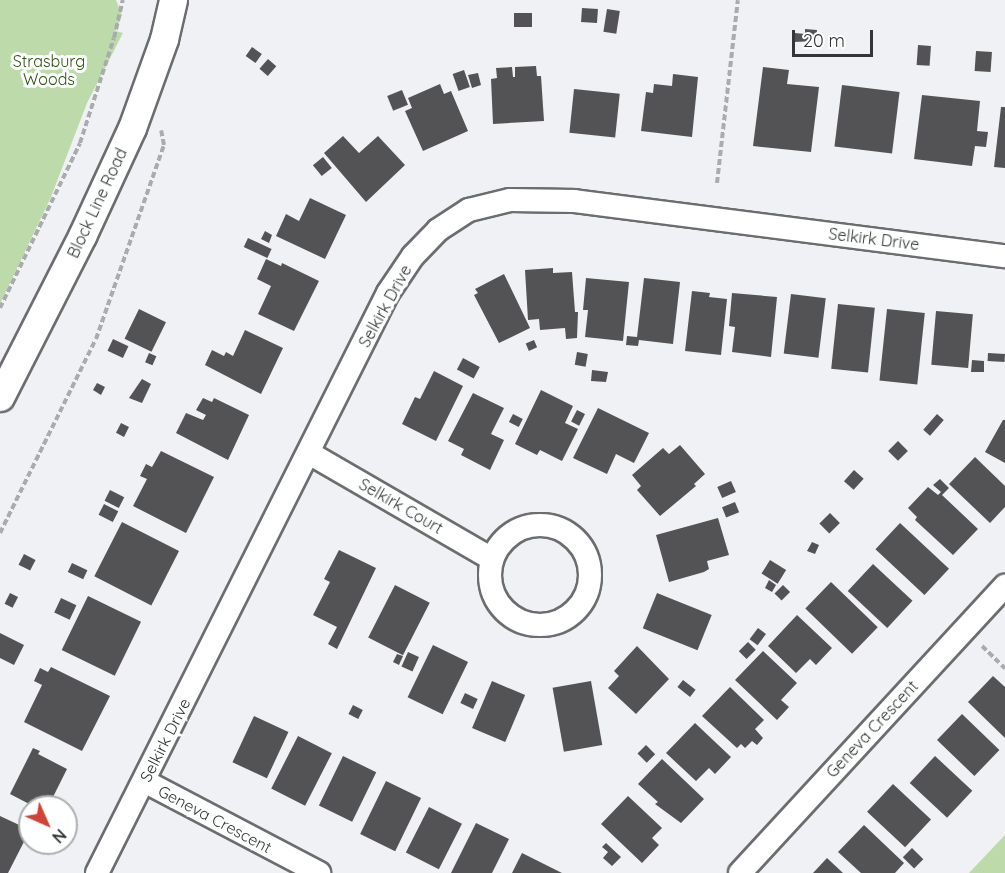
<!DOCTYPE html>
<html>
<head>
<meta charset="utf-8">
<style>
	body { margin:0 }
	#map { position:relative; width:1005px; height:873px; overflow:hidden; background:#f0f1f4; font-family:Quicksand,sans-serif }
	div>[style] { position:absolute }
	[style*='--x'] { left:calc(var(--x)*1px); top:calc(var(--y)*1px); width:calc(var(--w)*1px); rotate:calc(var(--a)*1deg) }
	.green>* { inset:0; background:#bcdaaa }
	.building>* { inset:0; background:#535355; transform-origin:0 0 }
	.path>* { height:4px; margin-top:-2px; transform-origin:0; background:repeating-linear-gradient(90deg,#aaabad 0 6px,transparent 0 9px) }
	.roads { filter:drop-shadow(2px 0 #6b6d6e) drop-shadow(-2px 0 #6b6d6e) drop-shadow(0 2px #6b6d6e) drop-shadow(0 -2px #6b6d6e) }
	.minor>* { height:22px; margin:-11px; padding:0 11px; transform-origin:11px; border-radius:11px; background:#fff }
	.minor>.ring { margin:-11px; padding:0; box-sizing:content-box; background:none; border:22px solid #fff; border-radius:50% }
	.tertiary>* { height:27px; margin:-13.5px; padding:0 13.5px; transform-origin:13.5px; border-radius:13.5px; background:#fff }
	span { translate:-50% -50%; white-space:nowrap; text-align:center; line-height:1.15; -webkit-text-stroke:6px #feffff; paint-order:stroke }
	.park-label { font-size:16px; color:#2f520f }
	.street-label { font-size:16px; color:#343536 }
	.north { position:absolute; left:18px; top:795px; width:60px; height:60px; box-sizing:border-box; background:#feffff; border:2px solid #adaeaf; border-radius:50%; rotate:135deg; font-size:16px; font-weight:700; line-height:24px; text-align:center; color:#343536 }
	.north::after { content:''; display:block; margin:auto; width:21px; height:27px; background:#d04336; clip-path:polygon(50% 0,100% 100%,50% 72%,0 100%) }
	.scale { position:absolute; left:792px; top:30px; width:81px; height:27px; box-sizing:border-box; border:3px solid #343536; border-top:0; padding-left:8px; font-size:18px; line-height:21px; white-space:nowrap; color:#343536; -webkit-text-stroke:4px #feffff; paint-order:stroke }
</style>
</head>
<body>
<div id="map">
	<div class="green">
		<div style="clip-path:polygon(0 0,116px 0,122px 15px,116px 31px,123px 33px,87px 103px,51px 197px,0 304px)"></div>
		<div style="clip-path:polygon(1005px 835px,1005px 873px,969px 873px)"></div>
	</div>
	<div class="building">
		<div style="left:582px;top:8px;width:16px;height:14px;rotate:4deg"></div>
		<div style="left:607px;top:9px;width:13px;height:23px;rotate:9deg"></div>
		<div style="left:514px;top:13px;width:18px;height:14px"></div>
		<div style="clip-path:polygon(805px 29px,817px 30px,816px 41px,794px 42px,795px 33px,805px 34px)"></div>
		<div style="left:918px;top:45px;width:13px;height:20px;rotate:4deg"></div>
		<div style="left:252px;top:47px;width:12px;height:11px;rotate:35deg"></div>
		<div style="left:976px;top:51px;width:16px;height:20px;rotate:4deg"></div>
		<div style="left:268px;top:59px;width:11px;height:13px;rotate:41deg"></div>
		<div style="clip-path:polygon(536px 66px,537px 76px,541px 76px,544px 121px,493px 124px,491px 79px,497px 78px,496px 68px,512px 67px,513px 77px,515px 77px,515px 67px)"></div>
		<div style="clip-path:polygon(763px 67px,789px 70px,787px 84px,819px 87px,811px 152px,753px 146px)"></div>
		<div style="left:464px;top:70px;width:18px;height:12px;rotate:71deg"></div>
		<div style="clip-path:polygon(478px 73px,481px 85px,472px 88px,468px 75px)"></div>
		<div style="clip-path:polygon(673px 74px,698px 77px,692px 137px,641px 131px,646px 92px,653px 93px,654px 84px,672px 86px)"></div>
		<div style="clip-path:polygon(440px 84px,444px 94px,451px 91px,468px 131px,423px 151px,405px 111px,412px 108px,408px 98px)"></div>
		<div style="left:842px;top:85px;width:58px;height:62px;rotate:7deg"></div>
		<div style="left:574px;top:89px;width:46px;height:44px;rotate:6deg"></div>
		<div style="left:402px;top:90px;width:16px;height:16px;rotate:68deg"></div>
		<div style="clip-path:polygon(922px 95px,980px 101px,977px 131px,988px 132px,986px 147px,975px 146px,972px 166px,914px 159px)"></div>
		<div style="clip-path:polygon(1001px 107px,1005px 107px,1005px 168px,994px 167px)"></div>
		<div style="clip-path:polygon(343px 136px,359px 153px,378px 136px,405px 165px,366px 202px,324px 153px)"></div>
		<div style="left:323px;top:157px;width:14px;height:13px;rotate:51deg"></div>
		<div style="clip-path:polygon(310px 198px,346px 215px,325px 259px,276px 236px,286px 214px,299px 221px)"></div>
		<div style="clip-path:polygon(265px 231px,272px 235px,269px 243px,261px 239px)"></div>
		<div style="left:248px;top:238px;width:26px;height:10px;rotate:25deg"></div>
		<div style="clip-path:polygon(266px 259px,281px 266px,282px 263px,319px 281px,294px 331px,258px 314px,271px 286px,257px 279px)"></div>
		<div style="clip-path:polygon(553px 268px,553px 273px,572px 272px,575px 312px,578px 312px,577px 338px,566px 339px,565px 328px,540px 330px,539px 319px,528px 320px,525px 270px)"></div>
		<div style="clip-path:polygon(504px 274px,530px 328px,499px 343px,474px 295px,478px 293px,475px 289px)"></div>
		<div style="clip-path:polygon(586px 278px,629px 282px,623px 341px,585px 337px,588px 310px,583px 310px)"></div>
		<div style="clip-path:polygon(644px 278px,680px 282px,673px 344px,639px 340px,638px 346px,626px 345px,627px 336px,637px 337px)"></div>
		<div style="clip-path:polygon(692px 291px,710px 293px,709px 297px,727px 299px,721px 355px,685px 351px)"></div>
		<div style="clip-path:polygon(732px 293px,777px 297px,771px 357px,732px 352px,735px 327px,729px 326px)"></div>
		<div style="left:791px;top:294px;width:35px;height:60px;rotate:7deg"></div>
		<div style="left:838px;top:304px;width:37px;height:65px;rotate:6deg"></div>
		<div style="left:139px;top:309px;width:30px;height:33px;rotate:26deg"></div>
		<div style="left:887px;top:309px;width:38px;height:72px;rotate:6deg"></div>
		<div style="left:936px;top:311px;width:37px;height:54px;rotate:5deg"></div>
		<div style="clip-path:polygon(245px 330px,283px 348px,261px 394px,205px 365px,212px 350px,224px 356px,226px 352px,233px 356px)"></div>
		<div style="left:113px;top:339px;width:17px;height:13px;rotate:25deg"></div>
		<div style="left:534px;top:340px;width:8px;height:9px;rotate:67deg"></div>
		<div style="left:577px;top:352px;width:11px;height:13px;rotate:10deg"></div>
		<div style="left:149px;top:353px;width:8px;height:10px;rotate:23deg"></div>
		<div style="left:988px;top:353px;width:17px;height:8px;rotate:3deg"></div>
		<div style="left:463px;top:358px;width:19px;height:13px;rotate:28deg"></div>
		<div style="clip-path:polygon(972px 360px,984px 361px,984px 372px,971px 372px)"></div>
		<div style="clip-path:polygon(592px 370px,608px 372px,606px 382px,591px 381px)"></div>
		<div style="clip-path:polygon(434px 371px,463px 386px,436px 441px,402px 424px,415px 397px,420px 399px)"></div>
		<div style="clip-path:polygon(142px 379px,151px 384px,142px 403px,129px 398px)"></div>
		<div style="clip-path:polygon(97px 383px,105px 387px,101px 395px,93px 390px)"></div>
		<div style="clip-path:polygon(541px 390px,573px 406px,565px 423px,578px 429px,562px 461px,540px 450px,537px 455px,515px 444px)"></div>
		<div style="clip-path:polygon(473px 393px,504px 408px,491px 434px,504px 440px,490px 470px,461px 455px,464px 449px,448px 441px)"></div>
		<div style="clip-path:polygon(203px 398px,212px 402px,214px 398px,249px 415px,228px 460px,176px 433px,186px 413px,203px 420px,206px 415px,196px 410px)"></div>
		<div style="clip-path:polygon(598px 408px,649px 433px,634px 463px,616px 454px,607px 474px,573px 458px)"></div>
		<div style="left:577px;top:410px;width:9px;height:13px;rotate:27deg"></div>
		<div style="left:513px;top:414px;width:11px;height:9px;rotate:27deg"></div>
		<div style="left:937px;top:414px;width:9px;height:21px;rotate:41deg"></div>
		<div style="clip-path:polygon(1003px 420px,1005px 420px,1005px 463px,985px 452px)"></div>
		<div style="left:121px;top:423px;width:9px;height:11px;rotate:27deg"></div>
		<div style="left:898px;top:441px;width:14px;height:14px;rotate:45deg"></div>
		<div style="clip-path:polygon(680px 445px,705px 474px,694px 484px,696px 486px,660px 516px,637px 490px,641px 486px,632px 475px,663px 448px,669px 454px)"></div>
		<div style="clip-path:polygon(161px 451px,214px 477px,186px 533px,133px 506px,147px 479px,140px 476px,146px 464px,152px 467px)"></div>
		<div style="clip-path:polygon(975px 457px,1005px 486px,1005px 507px,990px 523px,949px 484px)"></div>
		<div style="left:854px;top:470px;width:13px;height:15px;rotate:42deg"></div>
		<div style="clip-path:polygon(940px 479px,949px 488px,942px 495px,978px 529px,953px 555px,915px 520px,917px 517px,908px 508px,928px 487px,938px 495px,941px 492px,933px 485px)"></div>
		<div style="left:731px;top:481px;width:12px;height:15px;rotate:66deg"></div>
		<div style="left:110px;top:490px;width:16px;height:12px;rotate:27deg"></div>
		<div style="left:735px;top:502px;width:11px;height:14px;rotate:68deg"></div>
		<div style="left:104px;top:504px;width:16px;height:12px;rotate:27deg"></div>
		<div style="left:830px;top:513px;width:14px;height:15px;rotate:45deg"></div>
		<div style="clip-path:polygon(718px 518px,729px 555px,707px 561px,709px 569px,704px 572px,669px 582px,656px 535px)"></div>
		<div style="left:122px;top:522px;width:64px;height:61px;rotate:27deg"></div>
		<div style="left:900px;top:523px;width:67px;height:36px;rotate:43deg"></div>
		<div style="clip-path:polygon(812px 542px,819px 545px,815px 554px,807px 551px)"></div>
		<div style="clip-path:polygon(339px 550px,376px 568px,337px 649px,328px 644px,337px 627px,313px 615px,330px 582px,324px 579px)"></div>
		<div style="left:24px;top:554px;width:13px;height:12px;rotate:27deg"></div>
		<div style="left:770px;top:560px;width:19px;height:16px;rotate:32deg"></div>
		<div style="left:72px;top:563px;width:17px;height:10px;rotate:25deg"></div>
		<div style="left:873px;top:564px;width:54px;height:37px;rotate:43deg"></div>
		<div style="clip-path:polygon(769px 580px,776px 585px,772px 592px,765px 588px)"></div>
		<div style="left:831px;top:582px;width:65px;height:37px;rotate:44deg"></div>
		<div style="left:395px;top:585px;width:39px;height:59px;rotate:27deg"></div>
		<div style="left:783px;top:585px;width:10px;height:12px;rotate:45deg"></div>
		<div style="left:10px;top:593px;width:9px;height:12px;rotate:27deg"></div>
		<div style="left:657px;top:593px;width:59px;height:38px;rotate:22deg"></div>
		<div style="left:88px;top:596px;width:59px;height:60px;rotate:26deg"></div>
		<div style="left:61px;top:598px;width:17px;height:16px;rotate:25deg"></div>
		<div style="clip-path:polygon(797px 615px,832px 648px,816px 665px,810px 659px,796px 673px,768px 646px)"></div>
		<div style="left:758px;top:628px;width:10px;height:14px;rotate:37deg"></div>
		<div style="clip-path:polygon(0 633px,24px 645px,14px 665px,0 658px)"></div>
		<div style="left:748px;top:642px;width:11px;height:13px;rotate:45deg"></div>
		<div style="left:433px;top:645px;width:39px;height:58px;rotate:26deg"></div>
		<div style="clip-path:polygon(637px 646px,669px 679px,636px 714px,608px 688px,619px 676px,614px 671px)"></div>
		<div style="clip-path:polygon(763px 651px,797px 683px,781px 700px,789px 707px,777px 720px,735px 680px)"></div>
		<div style="left:408px;top:652px;width:12px;height:16px;rotate:24deg"></div>
		<div style="clip-path:polygon(397px 654px,403px 656px,399px 665px,393px 662px)"></div>
		<div style="clip-path:polygon(51px 667px,110px 696px,82px 751px,24px 722px,42px 685px,34px 681px,40px 668px,48px 672px)"></div>
		<div style="clip-path:polygon(993px 676px,1005px 687px,1005px 738px,968px 702px)"></div>
		<div style="left:683px;top:680px;width:16px;height:9px;rotate:38deg"></div>
		<div style="left:492px;top:681px;width:36px;height:51px;rotate:23deg"></div>
		<div style="left:591px;top:681px;width:65px;height:39px;rotate:80deg"></div>
		<div style="clip-path:polygon(730px 687px,764px 720px,755px 729px,763px 738px,757px 745px,752px 741px,745px 748px,741px 744px,737px 748px,702px 716px)"></div>
		<div style="left:465px;top:693px;width:14px;height:11px;rotate:25deg"></div>
		<div style="left:353px;top:705px;width:11px;height:10px;rotate:27deg"></div>
		<div style="left:962px;top:714px;width:52px;height:36px;rotate:44deg"></div>
		<div style="left:254px;top:716px;width:38px;height:51px;rotate:25deg"></div>
		<div style="clip-path:polygon(695px 723px,731px 757px,715px 774px,709px 768px,696px 781px,666px 753px)"></div>
		<div style="left:298px;top:736px;width:38px;height:59px;rotate:27deg"></div>
		<div style="left:646px;top:745px;width:13px;height:12px;rotate:45deg"></div>
		<div style="clip-path:polygon(33px 748px,40px 751px,38px 754px,67px 769px,48px 807px,35px 807px,10px 794px)"></div>
		<div style="left:343px;top:756px;width:37px;height:55px;rotate:26deg"></div>
		<div style="left:935px;top:756px;width:51px;height:37px;rotate:43deg"></div>
		<div style="clip-path:polygon(662px 759px,704px 799px,681px 823px,655px 804px,658px 802px,638px 784px)"></div>
		<div style="left:386px;top:781px;width:39px;height:59px;rotate:26deg"></div>
		<div style="left:893px;top:784px;width:52px;height:38px;rotate:43deg"></div>
		<div style="clip-path:polygon(628px 796px,662px 828px,652px 838px,659px 845px,642px 863px,601px 824px)"></div>
		<div style="left:429px;top:807px;width:37px;height:51px;rotate:27deg"></div>
		<div style="clip-path:polygon(0 816px,30px 830px,8px 873px,0 873px)"></div>
		<div style="clip-path:polygon(476px 823px,509px 839px,492px 873px,451px 873px)"></div>
		<div style="clip-path:polygon(864px 825px,904px 863px,895px 873px,861px 873px,838px 852px)"></div>
		<div style="clip-path:polygon(606px 843px,621px 857px,612px 866px,603px 858px,608px 852px,602px 847px)"></div>
		<div style="left:912px;top:848px;width:16px;height:13px;rotate:45deg"></div>
		<div style="clip-path:polygon(522px 853px,562px 873px,512px 873px)"></div>
		<div style="clip-path:polygon(827px 858px,843px 873px,813px 873px)"></div>
	</div>
	<div class="path">
		<div style="--x:717;--y:183;--w:184;--a:-83.5"></div>
		<div style="--x:0;--y:308;--w:183;--a:-64.1"></div>
		<div style="--x:80;--y:143;--w:110;--a:-72.1"></div>
		<div style="--x:114;--y:38;--w:39;--a:-77"></div>
		<div style="--x:0;--y:533;--w:216;--a:-63.7"></div>
		<div style="--x:96;--y:339;--w:206;--a:-70.7"></div>
		<div style="--x:164;--y:145;--w:15;--a:-101"></div>
		<div style="--x:982;--y:646;--w:32;--a:44"></div>
	</div>
	<div class="roads">
		<div class="minor">
			<div style="--x:309;--y:453;--w:211;--a:30.1"></div>
			<div class="ring" style="left:490px;top:525px;width:78px;height:78px"></div>
			<div style="--x:144;--y:781;--w:198;--a:27.7"></div>
			<div style="--x:97;--y:873;--w:649;--a:-63.36"></div>
			<div style="--x:388;--y:293;--w:45;--a:-56"></div>
			<div style="--x:413;--y:256;--w:36;--a:-46"></div>
			<div style="--x:438;--y:230;--w:37;--a:-33"></div>
			<div style="--x:469;--y:210;--w:42;--a:-13.7"></div>
			<div style="--x:510;--y:200;--w:64;--a:0.9"></div>
			<div style="--x:574;--y:201;--w:434;--a:7.3"></div>
			<div style="--x:740;--y:873;--w:391;--a:-47.3"></div>
		</div>
		<div class="tertiary">
			<div style="--x:0;--y:397;--w:181;--a:-63"></div>
			<div style="--x:82;--y:236;--w:119;--a:-65.2"></div>
			<div style="--x:132;--y:128;--w:95;--a:-70.2"></div>
			<div style="--x:164;--y:39;--w:40;--a:-77"></div>
		</div>
	</div>
	<div class="park-label">
		<span style="left:49px;top:70px">Strasburg<br>Woods</span>
	</div>
	<div class="street-label">
		<span style="left:97px;top:203px;rotate:-65deg">Block Line Road</span>
		<span style="left:874px;top:239px;rotate:7deg">Selkirk Drive</span>
		<span style="left:385px;top:306px;rotate:-61deg">Selkirk Drive</span>
		<span style="left:401px;top:506px;rotate:30deg">Selkirk Court</span>
		<span style="left:872px;top:729px;rotate:-47deg">Geneva Crescent</span>
		<span style="left:165px;top:740px;rotate:-63deg">Selkirk Drive</span>
		<span style="left:215px;top:819px;rotate:28deg">Geneva Crescent</span>
	</div>
	<div class="north">N</div>
	<div class="scale">20 m</div>
</div>
</body>
</html>
